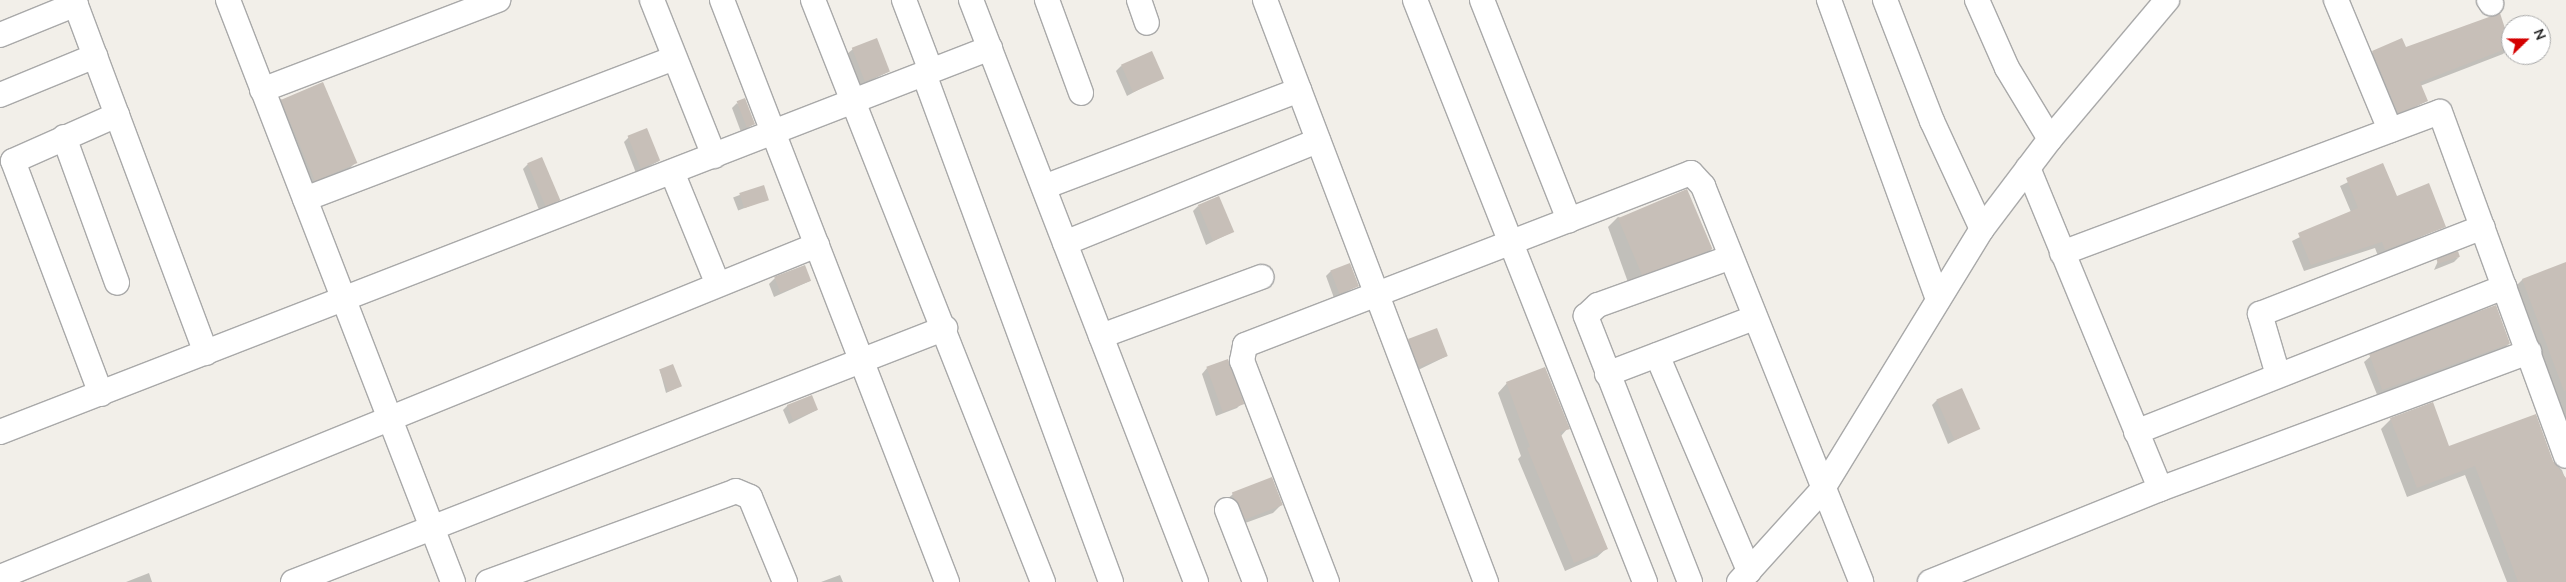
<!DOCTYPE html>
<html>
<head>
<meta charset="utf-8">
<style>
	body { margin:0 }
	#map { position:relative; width:2566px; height:582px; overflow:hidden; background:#f2efe9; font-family:"Nunito Sans",sans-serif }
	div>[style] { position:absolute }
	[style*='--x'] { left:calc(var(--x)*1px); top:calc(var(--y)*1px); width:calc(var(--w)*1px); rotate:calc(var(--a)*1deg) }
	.shadow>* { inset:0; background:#0003; transform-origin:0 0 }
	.building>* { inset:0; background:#c7bfb8; transform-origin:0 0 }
	.roads { filter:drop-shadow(1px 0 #a9a9a9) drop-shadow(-1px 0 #a9a9a9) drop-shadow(0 1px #a9a9a9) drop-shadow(0 -1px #a9a9a9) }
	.minor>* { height:24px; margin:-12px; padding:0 12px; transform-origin:12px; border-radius:12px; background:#fff }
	span { translate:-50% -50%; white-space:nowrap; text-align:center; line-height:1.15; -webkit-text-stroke:4px #fff; paint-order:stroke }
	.north { position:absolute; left:2501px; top:15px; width:50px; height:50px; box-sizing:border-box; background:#fff; border:1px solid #a7a7a7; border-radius:50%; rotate:68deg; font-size:14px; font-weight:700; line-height:20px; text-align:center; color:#222 }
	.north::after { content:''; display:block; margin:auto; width:18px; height:22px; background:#d40000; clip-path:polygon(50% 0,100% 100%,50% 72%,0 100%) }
</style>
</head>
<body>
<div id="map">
	<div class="shadow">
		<div style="clip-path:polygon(2499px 15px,2511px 46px,2503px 54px,2420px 86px,2427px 101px,2390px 120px,2365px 59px,2373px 52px,2405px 49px)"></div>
		<div style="clip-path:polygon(853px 49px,888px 72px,860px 86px,847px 54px)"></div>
		<div style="clip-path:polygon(1121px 66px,1162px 77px,1127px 96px,1116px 71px)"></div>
		<div style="clip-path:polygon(281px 99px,355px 163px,348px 170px,305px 187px,273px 107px)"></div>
		<div style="clip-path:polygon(737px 103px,754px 124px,741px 132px,732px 108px)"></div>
		<div style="clip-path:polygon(629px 137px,659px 161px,636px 173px,624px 142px)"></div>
		<div style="clip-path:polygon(528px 164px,558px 200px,553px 205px,539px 210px,523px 169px)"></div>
		<div style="clip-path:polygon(2383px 165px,2396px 198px,2445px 226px,2378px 256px,2375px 248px,2304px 271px,2292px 241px,2351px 212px,2340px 186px)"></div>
		<div style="left:763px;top:186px;width:14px;height:32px;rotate:69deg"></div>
		<div style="clip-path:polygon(1198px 206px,1232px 232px,1206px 245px,1193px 211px)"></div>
		<div style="clip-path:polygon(1618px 217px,1712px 249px,1702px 259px,1629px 285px,1608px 227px)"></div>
		<div style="clip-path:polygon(2459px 257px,2454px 262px,2434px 270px,2438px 261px)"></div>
		<div style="clip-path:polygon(2566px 263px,2566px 433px,2512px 290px,2522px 280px)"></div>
		<div style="clip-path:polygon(1331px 271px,1358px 286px,1334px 298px,1326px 276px)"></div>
		<div style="clip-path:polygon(775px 278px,810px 281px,774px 297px,769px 284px)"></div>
		<div style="clip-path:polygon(1409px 340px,1447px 356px,1414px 372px,1404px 345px)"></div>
		<div style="clip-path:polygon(2509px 344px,2502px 351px,2378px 397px,2364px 362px,2371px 356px)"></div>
		<div style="clip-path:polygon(1207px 368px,1242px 403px,1237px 408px,1216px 416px,1202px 374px)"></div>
		<div style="clip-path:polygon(660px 371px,681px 386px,666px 393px)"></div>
		<div style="clip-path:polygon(1507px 383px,1568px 428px,1561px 436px,1607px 548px,1597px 557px,1565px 571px,1518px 459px,1521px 456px,1498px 393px)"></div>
		<div style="clip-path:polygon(1937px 400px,1978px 428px,1948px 444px,1932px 405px)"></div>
		<div style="clip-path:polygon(788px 405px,817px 410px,789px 424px,783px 410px)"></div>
		<div style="clip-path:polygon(2391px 419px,2448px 447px,2552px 461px,2562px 470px,2566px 481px,2566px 582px,2507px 582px,2465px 475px,2407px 497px,2381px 429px)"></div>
		<div style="clip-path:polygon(1233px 494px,1281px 505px,1273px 513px,1237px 526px,1225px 501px)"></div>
		<div style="clip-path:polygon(149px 573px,152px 582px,126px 582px)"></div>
		<div style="clip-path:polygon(840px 575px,843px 582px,821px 582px)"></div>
	</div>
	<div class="building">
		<div style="clip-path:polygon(2500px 13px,2511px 47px,2420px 82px,2428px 101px,2398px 113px,2372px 51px,2402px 38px,2406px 47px)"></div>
		<div style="left:877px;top:38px;width:36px;height:27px;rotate:69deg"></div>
		<div style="left:1152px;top:51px;width:30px;height:34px;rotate:66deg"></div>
		<div style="left:323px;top:82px;width:88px;height:46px;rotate:67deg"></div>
		<div style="left:745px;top:98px;width:28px;height:9px;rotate:69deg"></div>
		<div style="left:647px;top:128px;width:35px;height:21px;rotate:68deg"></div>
		<div style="left:542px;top:157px;width:47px;height:16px;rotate:67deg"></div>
		<div style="clip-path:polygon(2383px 163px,2397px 196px,2429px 183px,2446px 227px,2385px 250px,2382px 242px,2311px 265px,2298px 233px,2358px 208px,2346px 178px)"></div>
		<div style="left:764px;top:185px;width:16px;height:26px;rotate:72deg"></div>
		<div style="left:1687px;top:189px;width:65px;height:75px;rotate:67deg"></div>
		<div style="left:1219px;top:196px;width:39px;height:23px;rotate:67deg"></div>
		<div style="left:2458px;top:251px;width:6px;height:23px;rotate:72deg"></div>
		<div style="clip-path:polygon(2566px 262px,2566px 390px,2564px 391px,2522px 279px)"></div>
		<div style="left:1350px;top:263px;width:25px;height:21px;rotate:69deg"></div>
		<div style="left:805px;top:265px;width:17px;height:33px;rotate:69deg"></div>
		<div style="left:2496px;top:305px;width:41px;height:136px;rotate:70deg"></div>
		<div style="left:1437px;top:328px;width:30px;height:31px;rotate:69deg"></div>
		<div style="left:1228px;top:359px;width:48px;height:23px;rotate:70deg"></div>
		<div style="left:673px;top:364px;width:24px;height:15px;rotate:68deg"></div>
		<div style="clip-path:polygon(1545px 367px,1570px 429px,1560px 432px,1608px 549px,1574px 563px,1527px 448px,1530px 447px,1506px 382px)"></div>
		<div style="left:1962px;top:388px;width:45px;height:28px;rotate:66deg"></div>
		<div style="left:812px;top:395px;width:16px;height:27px;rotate:68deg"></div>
		<div style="clip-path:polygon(2433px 402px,2449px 446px,2536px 414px,2553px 461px,2566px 478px,2566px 582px,2518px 582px,2475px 466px,2417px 488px,2390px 418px)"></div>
		<div style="left:1272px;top:477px;width:30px;height:43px;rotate:69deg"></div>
	</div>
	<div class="roads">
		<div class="minor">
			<div style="--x:74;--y:0;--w:377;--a:69.5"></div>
			<div style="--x:228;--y:0;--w:624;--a:68.86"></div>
			<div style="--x:652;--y:0;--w:168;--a:68.3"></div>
			<div style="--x:722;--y:0;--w:624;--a:68.86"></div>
			<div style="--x:813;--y:0;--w:626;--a:68.44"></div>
			<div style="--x:904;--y:0;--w:76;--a:69.2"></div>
			<div style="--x:971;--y:0;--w:624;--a:68.86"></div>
			<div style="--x:1047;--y:0;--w:99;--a:69.9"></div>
			<div style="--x:1139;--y:0;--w:24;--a:71"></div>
			<div style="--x:1265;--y:0;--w:623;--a:69.21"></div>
			<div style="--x:1415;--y:0;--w:626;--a:68.44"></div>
			<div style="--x:1482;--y:0;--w:237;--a:68.4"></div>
			<div style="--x:1829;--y:0;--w:319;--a:70"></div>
			<div style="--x:1885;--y:0;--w:130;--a:68.8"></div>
			<div style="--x:1932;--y:121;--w:119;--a:65.2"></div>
			<div style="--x:1977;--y:0;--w:74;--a:66.2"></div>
			<div style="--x:2007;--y:68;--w:83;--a:58.8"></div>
			<div style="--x:2336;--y:0;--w:141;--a:67.4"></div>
			<div style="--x:2489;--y:0;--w:4;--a:56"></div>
			<div style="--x:0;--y:35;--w:82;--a:-22.2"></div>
			<div style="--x:924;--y:74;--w:541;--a:69.79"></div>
			<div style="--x:262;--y:90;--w:253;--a:-20.9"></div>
			<div style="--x:0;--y:95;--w:103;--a:-22.3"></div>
			<div style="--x:64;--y:137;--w:155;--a:70"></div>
			<div style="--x:2028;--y:168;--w:347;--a:67.6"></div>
			<div style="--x:672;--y:172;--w:119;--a:67.8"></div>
			<div style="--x:1044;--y:187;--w:273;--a:-20.8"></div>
			<div style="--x:305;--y:199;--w:395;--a:-20.9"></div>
			<div style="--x:1065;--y:243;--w:273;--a:-22"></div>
			<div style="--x:2062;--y:253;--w:403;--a:-20.5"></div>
			<div style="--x:2440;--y:112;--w:366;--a:69.9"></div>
			<div style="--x:1101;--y:336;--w:171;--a:-20.2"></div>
			<div style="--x:1657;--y:355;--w:235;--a:66.9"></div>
			<div style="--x:1607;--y:374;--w:157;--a:-20.9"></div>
			<div style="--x:2278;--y:375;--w:64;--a:-106.4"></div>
			<div style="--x:2260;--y:314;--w:239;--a:-21.3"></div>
			<div style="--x:101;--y:394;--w:249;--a:-110.7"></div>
			<div style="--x:13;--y:161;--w:114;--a:-23.9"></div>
			<div style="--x:0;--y:432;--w:1062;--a:-21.2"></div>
			<div style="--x:2136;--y:432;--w:396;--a:-21.5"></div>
			<div style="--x:1227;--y:510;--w:77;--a:68.7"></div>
			<div style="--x:0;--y:577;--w:882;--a:-22.12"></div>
			<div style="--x:293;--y:582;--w:700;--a:-21.28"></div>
			<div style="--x:488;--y:582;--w:264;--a:-20.1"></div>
			<div style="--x:736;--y:491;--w:15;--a:23"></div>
			<div style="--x:750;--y:497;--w:92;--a:67.6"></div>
			<div style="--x:1327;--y:582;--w:237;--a:-111"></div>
			<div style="--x:1242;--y:361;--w:16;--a:-79"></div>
			<div style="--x:1245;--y:345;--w:478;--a:-21.1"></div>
			<div style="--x:1691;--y:173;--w:18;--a:47"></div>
			<div style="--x:1703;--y:186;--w:426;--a:68.2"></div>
			<div style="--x:1690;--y:582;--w:286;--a:-111.4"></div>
			<div style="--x:1586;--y:316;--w:16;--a:-43"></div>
			<div style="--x:1598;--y:305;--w:141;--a:-19.8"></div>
			<div style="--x:1739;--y:582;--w:124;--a:-47.9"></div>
			<div style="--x:1822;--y:490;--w:306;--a:-58.5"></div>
			<div style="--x:1982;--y:229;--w:113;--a:-52.9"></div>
			<div style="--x:2050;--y:139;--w:182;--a:-49.9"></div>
			<div style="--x:1930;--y:582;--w:248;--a:-22"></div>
			<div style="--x:2160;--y:489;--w:394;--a:-20.4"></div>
		</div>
	</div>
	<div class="north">N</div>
</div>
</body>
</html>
